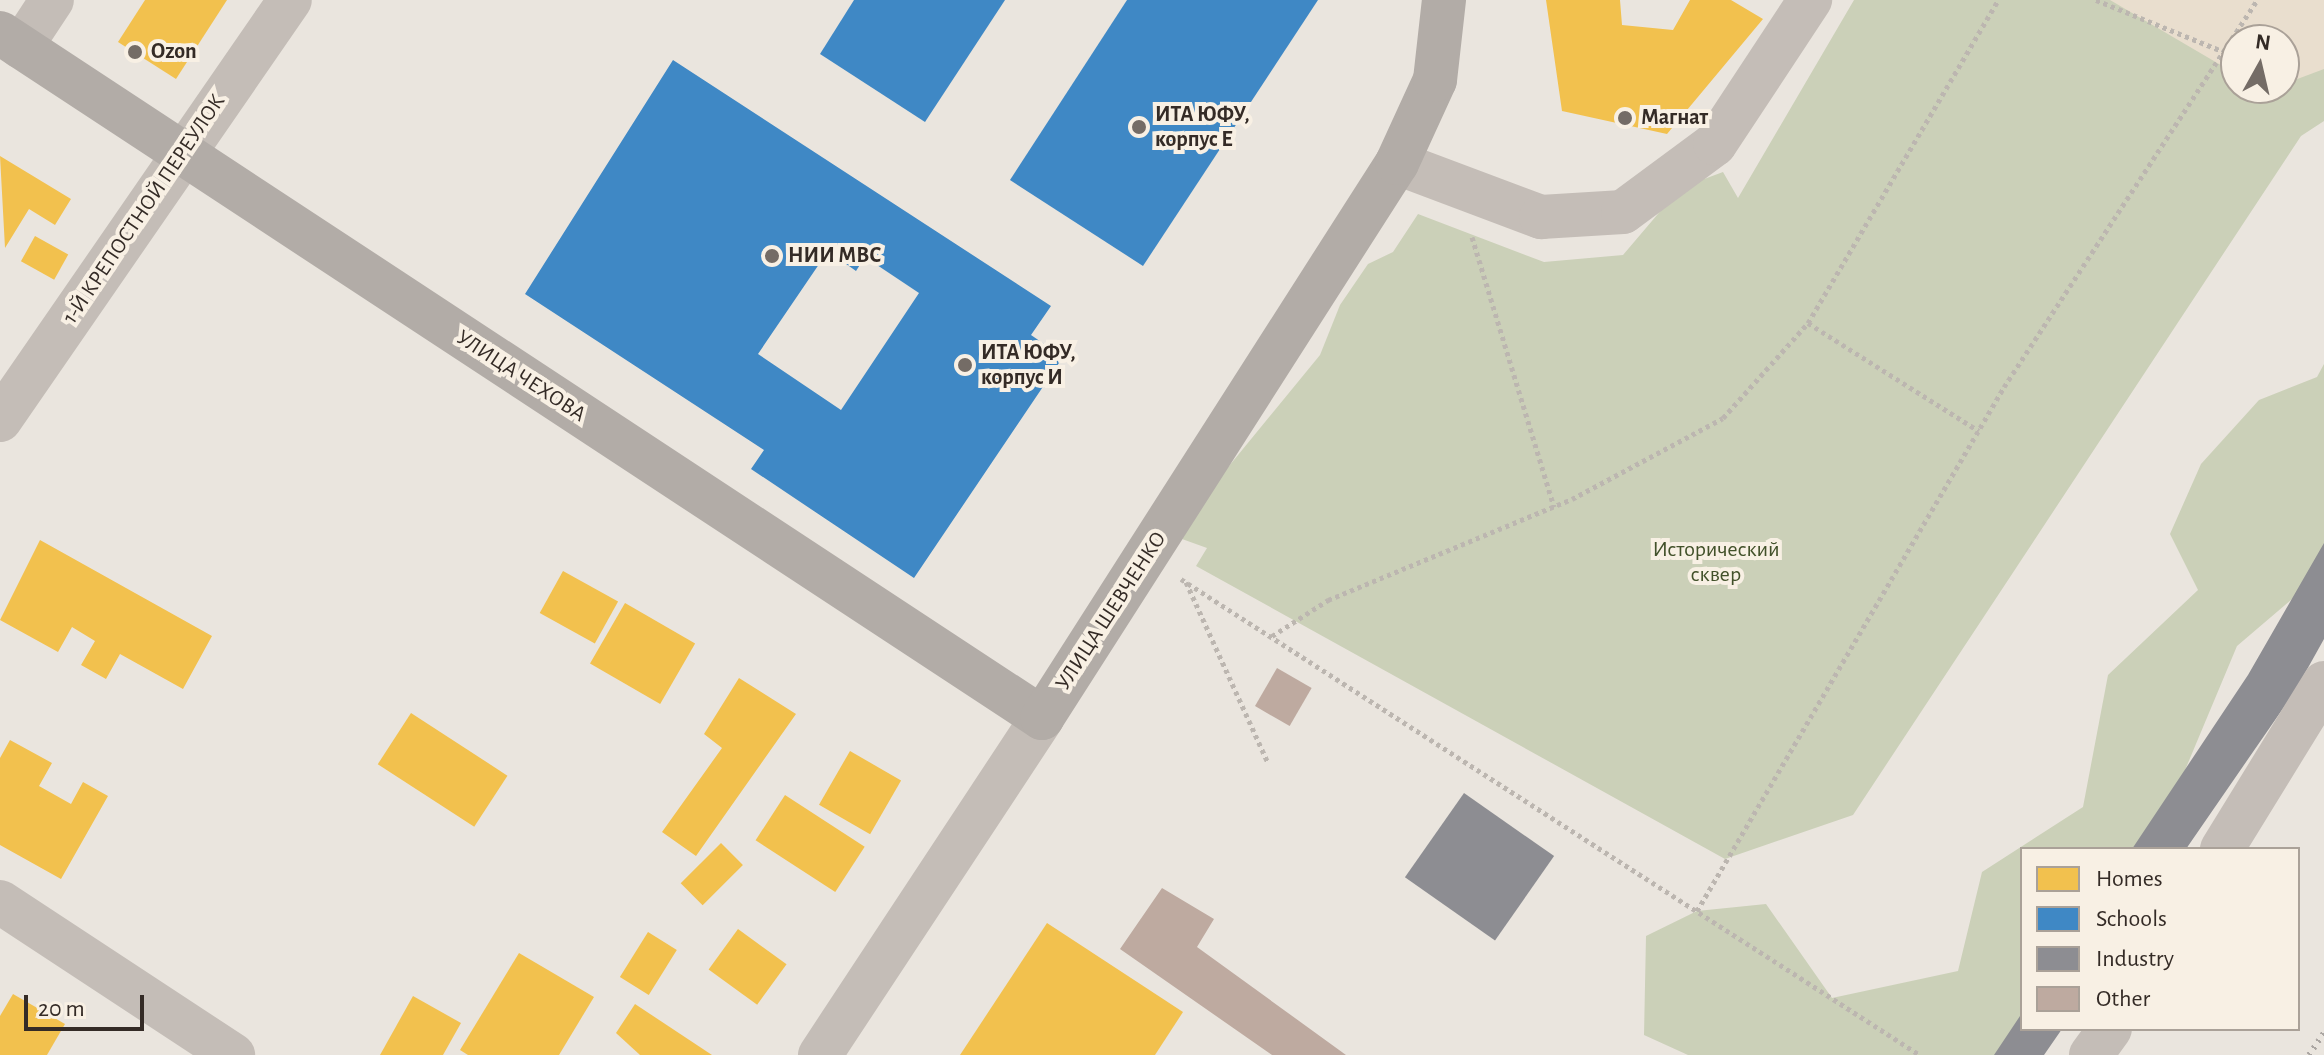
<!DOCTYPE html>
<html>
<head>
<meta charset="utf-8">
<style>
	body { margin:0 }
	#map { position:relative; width:2324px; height:1055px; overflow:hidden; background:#eae5de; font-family:"Alegreya Sans",sans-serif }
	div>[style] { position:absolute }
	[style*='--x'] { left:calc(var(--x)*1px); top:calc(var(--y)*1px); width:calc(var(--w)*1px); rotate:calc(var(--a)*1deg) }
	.green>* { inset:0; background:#cbd0b8 }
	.plaza>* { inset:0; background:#e9dece }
	.homes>* { inset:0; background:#f2c14e; transform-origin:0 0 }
	.schools>* { inset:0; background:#3f88c5 }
	.industry>* { inset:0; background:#8d8d92; transform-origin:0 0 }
	.building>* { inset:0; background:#beaaa0; transform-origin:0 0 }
	.path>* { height:5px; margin-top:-2.5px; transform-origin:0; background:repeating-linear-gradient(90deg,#bcb6b0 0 4px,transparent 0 8px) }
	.minor>* { height:44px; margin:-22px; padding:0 22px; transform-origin:22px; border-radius:22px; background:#c4bdb7 }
	.major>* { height:44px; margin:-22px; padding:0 22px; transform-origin:22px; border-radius:22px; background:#b2aca7 }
	.rail>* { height:6px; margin-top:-3px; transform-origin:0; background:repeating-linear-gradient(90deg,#aba6a2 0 2px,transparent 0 8px) }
	.dots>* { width:22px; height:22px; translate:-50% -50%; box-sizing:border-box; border:4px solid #f8f0e4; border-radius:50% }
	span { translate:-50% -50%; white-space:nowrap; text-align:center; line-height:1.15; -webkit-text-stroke:8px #f8f0e4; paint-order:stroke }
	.poi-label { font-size:22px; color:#342b26; font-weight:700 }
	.left { translate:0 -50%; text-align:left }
	.street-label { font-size:22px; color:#342b26 }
	.park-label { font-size:22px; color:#42512a }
	.legend { position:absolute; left:2020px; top:847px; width:280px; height:184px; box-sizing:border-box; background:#f8f0e4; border:2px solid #aaa198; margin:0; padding:10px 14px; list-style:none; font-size:24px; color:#342b26 }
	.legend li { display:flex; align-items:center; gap:16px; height:40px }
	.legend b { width:40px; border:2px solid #aaa198 }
	.north { position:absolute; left:2220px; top:24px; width:80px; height:80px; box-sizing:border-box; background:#f8f0e4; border:2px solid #aaa198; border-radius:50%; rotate:8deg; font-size:22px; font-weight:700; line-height:32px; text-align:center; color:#342b26 }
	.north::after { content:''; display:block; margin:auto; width:28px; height:36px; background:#746c66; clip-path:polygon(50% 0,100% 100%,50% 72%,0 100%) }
	.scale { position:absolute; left:24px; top:995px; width:120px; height:36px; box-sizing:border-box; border:4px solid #342b26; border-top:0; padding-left:10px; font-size:24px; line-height:28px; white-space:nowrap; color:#342b26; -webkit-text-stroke:6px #f8f0e4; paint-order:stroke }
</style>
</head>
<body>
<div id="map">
	<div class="green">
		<div style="clip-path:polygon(evenodd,1854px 0,2324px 0,2324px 121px,2301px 136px,1853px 815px,1725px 859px,1196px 566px,1207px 548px,1182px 539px,1220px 477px,1320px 355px,1340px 305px,1368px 264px,1393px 252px,1418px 214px,1544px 262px,1623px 255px,1680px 188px,1723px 172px,1738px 198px,1854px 0,2236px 40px,2284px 40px,2284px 88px,2236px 88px,2236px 40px)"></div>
		<div style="clip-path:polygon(2324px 364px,2324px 561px,2319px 576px,2237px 646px,2152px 849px,2022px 849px,2022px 1029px,2043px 1055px,1688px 1055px,1644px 1035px,1646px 936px,1697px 911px,1766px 904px,1832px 998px,1958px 971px,1982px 872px,2083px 807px,2108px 675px,2198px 590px,2170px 534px,2201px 464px,2259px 400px,2317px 377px)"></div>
	</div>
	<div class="plaza">
		<div style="clip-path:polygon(2110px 0,2324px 0,2324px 69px,2284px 84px,2284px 40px,2236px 40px,2236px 74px)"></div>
	</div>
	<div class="homes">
		<div style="clip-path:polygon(145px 0,227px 0,176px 79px,118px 42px)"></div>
		<div style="clip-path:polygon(1546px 0,1620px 0,1622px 25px,1673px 30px,1690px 0,1731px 0,1763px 19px,1667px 134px,1562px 111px)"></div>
		<div style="clip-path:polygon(0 156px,71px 199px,55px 225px,29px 209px,5px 248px)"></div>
		<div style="left:35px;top:236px;width:38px;height:29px;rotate:29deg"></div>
		<div style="clip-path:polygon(40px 540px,212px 636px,183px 689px,120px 654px,106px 679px,81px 665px,95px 641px,72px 627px,58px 652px,0 620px)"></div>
		<div style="left:563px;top:571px;width:63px;height:48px;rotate:29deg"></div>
		<div style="left:625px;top:603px;width:81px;height:70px;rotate:30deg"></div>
		<div style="clip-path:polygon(739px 678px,796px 714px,696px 856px,662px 832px,722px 748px,704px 734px)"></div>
		<div style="left:411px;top:713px;width:115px;height:61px;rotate:33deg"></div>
		<div style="clip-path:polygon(10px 740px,52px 763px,39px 786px,71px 804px,83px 782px,108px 796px,61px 879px,0 845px,0 758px)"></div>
		<div style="left:850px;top:751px;width:59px;height:62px;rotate:30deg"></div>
		<div style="left:785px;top:795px;width:95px;height:54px;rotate:33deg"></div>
		<div style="left:721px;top:843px;width:31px;height:57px;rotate:45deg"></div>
		<div style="clip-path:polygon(1047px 923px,1183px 1012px,1155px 1055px,960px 1055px)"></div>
		<div style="left:738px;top:929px;width:60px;height:50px;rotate:36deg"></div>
		<div style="left:648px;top:932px;width:34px;height:53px;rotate:32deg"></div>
		<div style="clip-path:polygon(519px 953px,594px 997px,559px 1055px,468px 1055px,460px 1050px)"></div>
		<div style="clip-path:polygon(13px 994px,65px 1024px,47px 1055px,0 1055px,0 1016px)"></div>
		<div style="clip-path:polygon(413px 996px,461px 1023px,443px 1055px,380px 1055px)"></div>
		<div style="clip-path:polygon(635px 1004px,712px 1055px,640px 1055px,616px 1033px)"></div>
	</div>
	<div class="schools">
		<div style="clip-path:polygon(854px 0,1005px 0,925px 122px,820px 54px)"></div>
		<div style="clip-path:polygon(1127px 0,1318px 0,1143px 266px,1010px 180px)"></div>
		<div style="clip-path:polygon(evenodd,673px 60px,1051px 306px,1031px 335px,1063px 357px,914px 578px,751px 469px,764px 450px,525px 294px,673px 60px,828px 251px,856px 271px,865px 257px,919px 293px,841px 410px,758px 354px,828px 251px)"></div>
	</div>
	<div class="industry">
		<div style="clip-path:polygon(2324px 543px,2324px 639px,2295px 691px,2186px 849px,2132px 849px,2248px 675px)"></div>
		<div style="left:1464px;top:793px;width:110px;height:103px;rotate:35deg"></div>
		<div style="clip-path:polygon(2022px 1013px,2022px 1029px,2062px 1029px,2044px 1055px,1994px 1055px)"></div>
	</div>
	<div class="building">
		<div style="left:1277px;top:668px;width:40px;height:44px;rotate:30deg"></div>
		<div style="clip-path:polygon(1162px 888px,1214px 919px,1197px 947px,1346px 1055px,1272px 1055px,1120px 949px)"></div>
	</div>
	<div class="path">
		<div style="--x:2096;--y:0;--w:139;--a:22"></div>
		<div style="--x:1472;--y:237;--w:282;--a:73.1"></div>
		<div style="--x:1808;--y:323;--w:202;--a:32.3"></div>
		<div style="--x:1181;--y:579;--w:879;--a:32.79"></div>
		<div style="--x:1186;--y:582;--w:199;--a:65.6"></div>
		<div style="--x:1272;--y:636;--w:67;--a:-32.7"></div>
		<div style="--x:1328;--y:600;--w:264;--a:-22.5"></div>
		<div style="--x:1572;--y:499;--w:171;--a:-28.2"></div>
		<div style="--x:1723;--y:418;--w:127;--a:-48.2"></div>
		<div style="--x:1808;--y:323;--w:375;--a:-59.5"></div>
		<div style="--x:1697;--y:911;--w:607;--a:-59.63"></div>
		<div style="--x:2004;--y:387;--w:462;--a:-56.8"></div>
	</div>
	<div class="minor">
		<div style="--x:21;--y:47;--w:56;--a:-56.6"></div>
		<div style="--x:1397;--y:163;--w:154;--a:20.6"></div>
		<div style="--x:1541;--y:217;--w:82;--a:-3.5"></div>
		<div style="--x:1623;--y:212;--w:114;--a:-36.5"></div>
		<div style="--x:1715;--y:144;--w:173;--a:-56.6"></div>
		<div style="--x:0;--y:420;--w:510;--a:-55.38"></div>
		<div style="--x:2222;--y:849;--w:195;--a:-58.4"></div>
		<div style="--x:0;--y:902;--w:279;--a:33.3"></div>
		<div style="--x:820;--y:1055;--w:404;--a:-56.6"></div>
		<div style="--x:2091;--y:1055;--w:32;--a:-54"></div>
	</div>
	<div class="major">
		<div style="--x:0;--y:33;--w:1247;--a:33.32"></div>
		<div style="--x:1042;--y:718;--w:659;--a:-57.4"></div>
		<div style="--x:1397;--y:163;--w:91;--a:-65.4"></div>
		<div style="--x:1435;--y:80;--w:81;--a:-83.6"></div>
	</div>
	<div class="rail">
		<div style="--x:2309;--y:1055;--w:27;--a:-56"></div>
	</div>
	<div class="dots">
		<div style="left:135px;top:52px;background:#746c66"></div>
		<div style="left:1625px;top:118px;background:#746c66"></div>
		<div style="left:1139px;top:127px;background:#746c66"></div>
		<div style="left:772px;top:256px;background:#746c66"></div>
		<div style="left:965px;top:365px;background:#746c66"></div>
	</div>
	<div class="poi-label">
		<span class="left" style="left:151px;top:52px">Ozon</span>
		<span class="left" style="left:1155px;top:127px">ИТА ЮФУ,<br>корпус Е</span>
		<span class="left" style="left:1641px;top:118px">Магнат</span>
		<span class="left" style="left:788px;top:256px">НИИ МВС</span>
		<span class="left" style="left:981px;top:365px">ИТА ЮФУ,<br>корпус И</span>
	</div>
	<div class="street-label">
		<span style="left:144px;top:209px;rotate:-56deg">1-Й КРЕПОСТНОЙ ПЕРЕУЛОК</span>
		<span style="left:521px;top:376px;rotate:33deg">УЛИЦА ЧЕХОВА</span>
		<span style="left:1111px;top:611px;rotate:-57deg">УЛИЦА ШЕВЧЕНКО</span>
	</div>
	<div class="park-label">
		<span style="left:1716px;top:562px">Исторический<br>сквер</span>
	</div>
	<ul class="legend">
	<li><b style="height:22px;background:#f2c14e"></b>Homes</li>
	<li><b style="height:22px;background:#3f88c5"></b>Schools</li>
	<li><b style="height:22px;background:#8d8d92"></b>Industry</li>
	<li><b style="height:22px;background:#beaaa0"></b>Other</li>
	</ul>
	<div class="north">N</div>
	<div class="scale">20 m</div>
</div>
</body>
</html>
